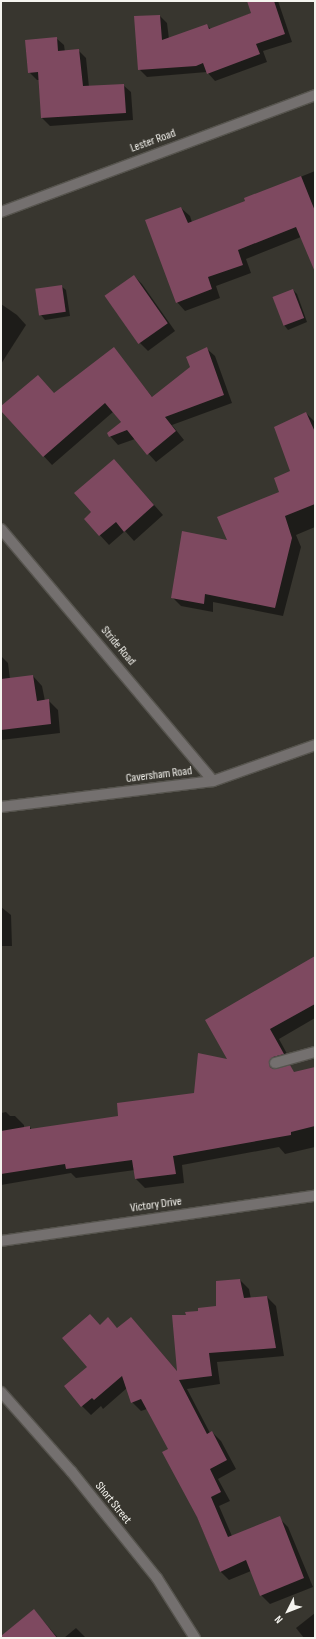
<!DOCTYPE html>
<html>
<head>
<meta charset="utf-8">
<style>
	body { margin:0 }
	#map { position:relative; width:316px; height:1639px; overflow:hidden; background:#38362f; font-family:"Sofia Sans Condensed",sans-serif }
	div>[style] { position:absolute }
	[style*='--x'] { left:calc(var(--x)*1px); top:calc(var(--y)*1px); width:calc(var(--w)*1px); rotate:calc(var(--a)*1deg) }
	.shadow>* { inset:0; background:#0007 }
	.building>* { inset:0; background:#7e4960; transform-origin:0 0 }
	.roads { filter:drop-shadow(1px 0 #56544e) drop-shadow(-1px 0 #56544e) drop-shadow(0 1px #56544e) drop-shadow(0 -1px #56544e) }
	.service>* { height:10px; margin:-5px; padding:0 5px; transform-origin:5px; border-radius:5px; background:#74706f }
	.minor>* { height:10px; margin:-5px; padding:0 5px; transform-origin:5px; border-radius:5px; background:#74706f }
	span { translate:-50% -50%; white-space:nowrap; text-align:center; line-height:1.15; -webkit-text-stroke:3px #38362f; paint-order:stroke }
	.street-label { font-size:12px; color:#f5f4ef }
	.frame { position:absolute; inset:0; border:2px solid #f5f4ef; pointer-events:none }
	.north { position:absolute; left:268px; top:1591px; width:40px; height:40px; -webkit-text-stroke:3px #38362f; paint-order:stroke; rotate:228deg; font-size:11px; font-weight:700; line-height:16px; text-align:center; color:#f5f4ef }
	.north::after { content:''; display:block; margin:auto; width:14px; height:18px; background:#f5f4ef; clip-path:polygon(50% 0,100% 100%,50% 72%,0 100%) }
</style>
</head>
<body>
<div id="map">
	<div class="shadow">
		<div style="clip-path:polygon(248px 1px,278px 1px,292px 42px,263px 51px,267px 62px,215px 81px,207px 72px,147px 77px,139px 69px,160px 16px,167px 23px,169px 39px,206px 25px,211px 29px,252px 13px)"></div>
		<div style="clip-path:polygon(56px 38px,64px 45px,65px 52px,78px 50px,86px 58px,89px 87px,123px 85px,131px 92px,133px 120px,50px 126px,42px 118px,40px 80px,37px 80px,29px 72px)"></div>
		<div style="clip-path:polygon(315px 171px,315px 243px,301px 237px,246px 259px,251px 273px,216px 286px,220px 298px,185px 311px,177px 302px,181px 208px,190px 216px,192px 222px,247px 201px,246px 199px)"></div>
		<div style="clip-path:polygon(134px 276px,142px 284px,175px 331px,148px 351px,140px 343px)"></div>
		<div style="clip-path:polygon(61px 286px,66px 290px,70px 316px,45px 320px,41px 315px)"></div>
		<div style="clip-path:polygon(293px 290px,297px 294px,307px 322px,288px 330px,284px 325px)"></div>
		<div style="clip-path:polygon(1px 304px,17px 315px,26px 325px,1px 364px)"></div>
		<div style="clip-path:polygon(206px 348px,215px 356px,232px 403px,172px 425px,184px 440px,156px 462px,135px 439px,118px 445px,110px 436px,122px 423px,113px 412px,52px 465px,1px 410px,1px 407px,54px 394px,114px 349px,153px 398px,191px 367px)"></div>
		<div style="clip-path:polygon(306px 413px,315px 422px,315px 527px,296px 535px,301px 547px,283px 616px,213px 602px,213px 612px,181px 606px,173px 598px,281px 492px,292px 472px)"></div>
		<div style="clip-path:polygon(123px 470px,163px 515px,134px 541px,125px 531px,109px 545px,85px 519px,92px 512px)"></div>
		<div style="clip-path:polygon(1px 656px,8px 663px,10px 679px,33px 676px,42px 686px,45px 701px,48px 700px,58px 710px,60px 733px,1px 740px)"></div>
		<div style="clip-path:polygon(1px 907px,11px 915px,12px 946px,1px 946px)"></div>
		<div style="clip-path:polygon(315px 957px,315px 1018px,279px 1039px,292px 1063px,280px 1067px,277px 1074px,315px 1074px,315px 1147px,285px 1154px,279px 1147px,182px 1165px,184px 1183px,145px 1188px,136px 1179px,135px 1170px,76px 1178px,71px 1173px,1px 1185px,1px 1113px,6px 1112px,10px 1116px,15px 1116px,24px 1125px,24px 1128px,30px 1127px,32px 1130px,120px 1117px,195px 1094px,229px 1061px)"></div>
		<div style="clip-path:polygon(240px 1280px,249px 1289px,251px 1299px,267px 1297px,276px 1306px,284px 1356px,217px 1362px,220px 1384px,187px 1389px,210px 1433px,212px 1432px,221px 1441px,236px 1469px,218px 1479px,230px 1501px,219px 1506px,232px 1536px,279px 1518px,288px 1527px,313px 1587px,270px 1604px,261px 1595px,251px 1571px,229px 1580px,220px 1571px,169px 1450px,147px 1409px,141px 1411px,132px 1402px,127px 1388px,103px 1409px,101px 1406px,91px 1415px,82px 1406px,88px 1367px,100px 1326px,108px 1319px,118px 1329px,131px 1318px,178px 1372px,187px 1316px,217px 1307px)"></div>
		<div style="clip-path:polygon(34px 1610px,58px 1638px,5px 1638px)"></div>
		<div style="clip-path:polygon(315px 1613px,315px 1638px,304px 1638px,296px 1628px)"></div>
		<div style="clip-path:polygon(76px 1628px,86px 1638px,64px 1638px)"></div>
	</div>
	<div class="building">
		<div style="clip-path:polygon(247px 1px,274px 1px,285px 34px,256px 44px,260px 54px,207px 74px,203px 63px,196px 66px,138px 70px,134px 16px,160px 15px,162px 40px,207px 24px,209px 29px,251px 13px)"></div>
		<div style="clip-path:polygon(57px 37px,58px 51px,79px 49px,83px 86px,124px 84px,126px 113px,41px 118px,38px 72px,28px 73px,25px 40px)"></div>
		<div style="clip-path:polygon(301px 176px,315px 211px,315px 272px,296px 227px,238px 250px,243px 265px,208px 277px,212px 289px,176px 303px,145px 220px,181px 207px,188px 223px,245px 201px,244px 198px)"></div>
		<div style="left:134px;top:275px;width:59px;height:36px;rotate:55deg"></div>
		<div style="left:62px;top:285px;width:27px;height:27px;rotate:82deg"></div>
		<div style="left:293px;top:289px;width:31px;height:22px;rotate:69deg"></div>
		<div style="clip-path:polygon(114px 347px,152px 397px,190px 367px,186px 357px,207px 347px,224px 395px,165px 417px,176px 431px,147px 455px,127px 430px,109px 437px,107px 433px,121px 422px,105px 403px,43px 457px,1px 411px,1px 406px,38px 375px,54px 393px)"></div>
		<div style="clip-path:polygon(306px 412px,315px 432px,315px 504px,285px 516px,292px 538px,275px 608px,205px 594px,204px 604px,171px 598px,182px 531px,227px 540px,217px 517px,279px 492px,274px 478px,290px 471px,274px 427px)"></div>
		<div style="clip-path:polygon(114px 459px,154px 505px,124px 532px,116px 522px,99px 536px,84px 519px,91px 512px,74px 493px)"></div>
		<div style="clip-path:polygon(33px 675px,37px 701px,49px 699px,51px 724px,1px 730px,1px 679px)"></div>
		<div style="clip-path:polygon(315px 956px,315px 1004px,270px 1029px,284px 1054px,273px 1057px,269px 1062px,270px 1067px,273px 1069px,290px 1065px,294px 1072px,315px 1067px,315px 1126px,291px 1132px,291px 1135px,173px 1156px,176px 1174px,135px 1179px,132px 1160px,66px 1169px,65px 1164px,1px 1174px,1px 1131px,30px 1126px,30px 1129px,118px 1116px,117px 1103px,194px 1093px,198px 1053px,227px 1059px,205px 1020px)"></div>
		<div style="clip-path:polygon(240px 1279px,244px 1298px,267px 1296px,276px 1348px,209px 1353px,212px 1376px,179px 1380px,207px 1434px,212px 1431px,227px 1460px,210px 1469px,221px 1492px,211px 1497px,228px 1537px,280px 1516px,304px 1578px,260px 1596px,246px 1560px,220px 1572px,197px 1517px,162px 1452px,168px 1449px,141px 1399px,131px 1403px,122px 1376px,94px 1400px,92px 1398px,81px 1407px,64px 1386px,87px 1367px,62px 1338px,90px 1314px,100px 1325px,108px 1317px,117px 1328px,131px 1317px,177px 1371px,172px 1315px,186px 1315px,185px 1312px,198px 1311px,198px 1308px,216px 1306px,216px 1281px)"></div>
		<div style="clip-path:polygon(34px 1609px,57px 1638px,1px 1638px,1px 1636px)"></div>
	</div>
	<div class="roads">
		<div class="service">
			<div style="--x:275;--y:1063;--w:41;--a:-15.4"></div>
		</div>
		<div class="minor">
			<div style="--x:1;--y:212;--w:335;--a:-20.4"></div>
			<div style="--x:1;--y:529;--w:329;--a:49.9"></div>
			<div style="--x:1;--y:807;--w:214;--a:-7"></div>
			<div style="--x:213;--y:781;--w:108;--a:-19.4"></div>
			<div style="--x:1;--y:1241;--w:317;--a:-8.2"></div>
			<div style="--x:1;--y:1392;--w:106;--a:48.5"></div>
			<div style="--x:71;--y:1471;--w:137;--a:51.2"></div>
			<div style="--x:157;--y:1578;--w:71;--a:57.7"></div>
		</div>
	</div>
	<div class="street-label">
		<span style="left:153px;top:141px;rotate:-20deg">Lester Road</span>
		<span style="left:118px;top:646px;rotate:50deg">Stride Road</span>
		<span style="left:159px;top:775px;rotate:-7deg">Caversham Road</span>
		<span style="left:156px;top:1205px;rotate:-8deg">Victory Drive</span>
		<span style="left:113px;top:1503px;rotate:51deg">Short Street</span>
	</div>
	<div class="frame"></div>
	<div class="north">N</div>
</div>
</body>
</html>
